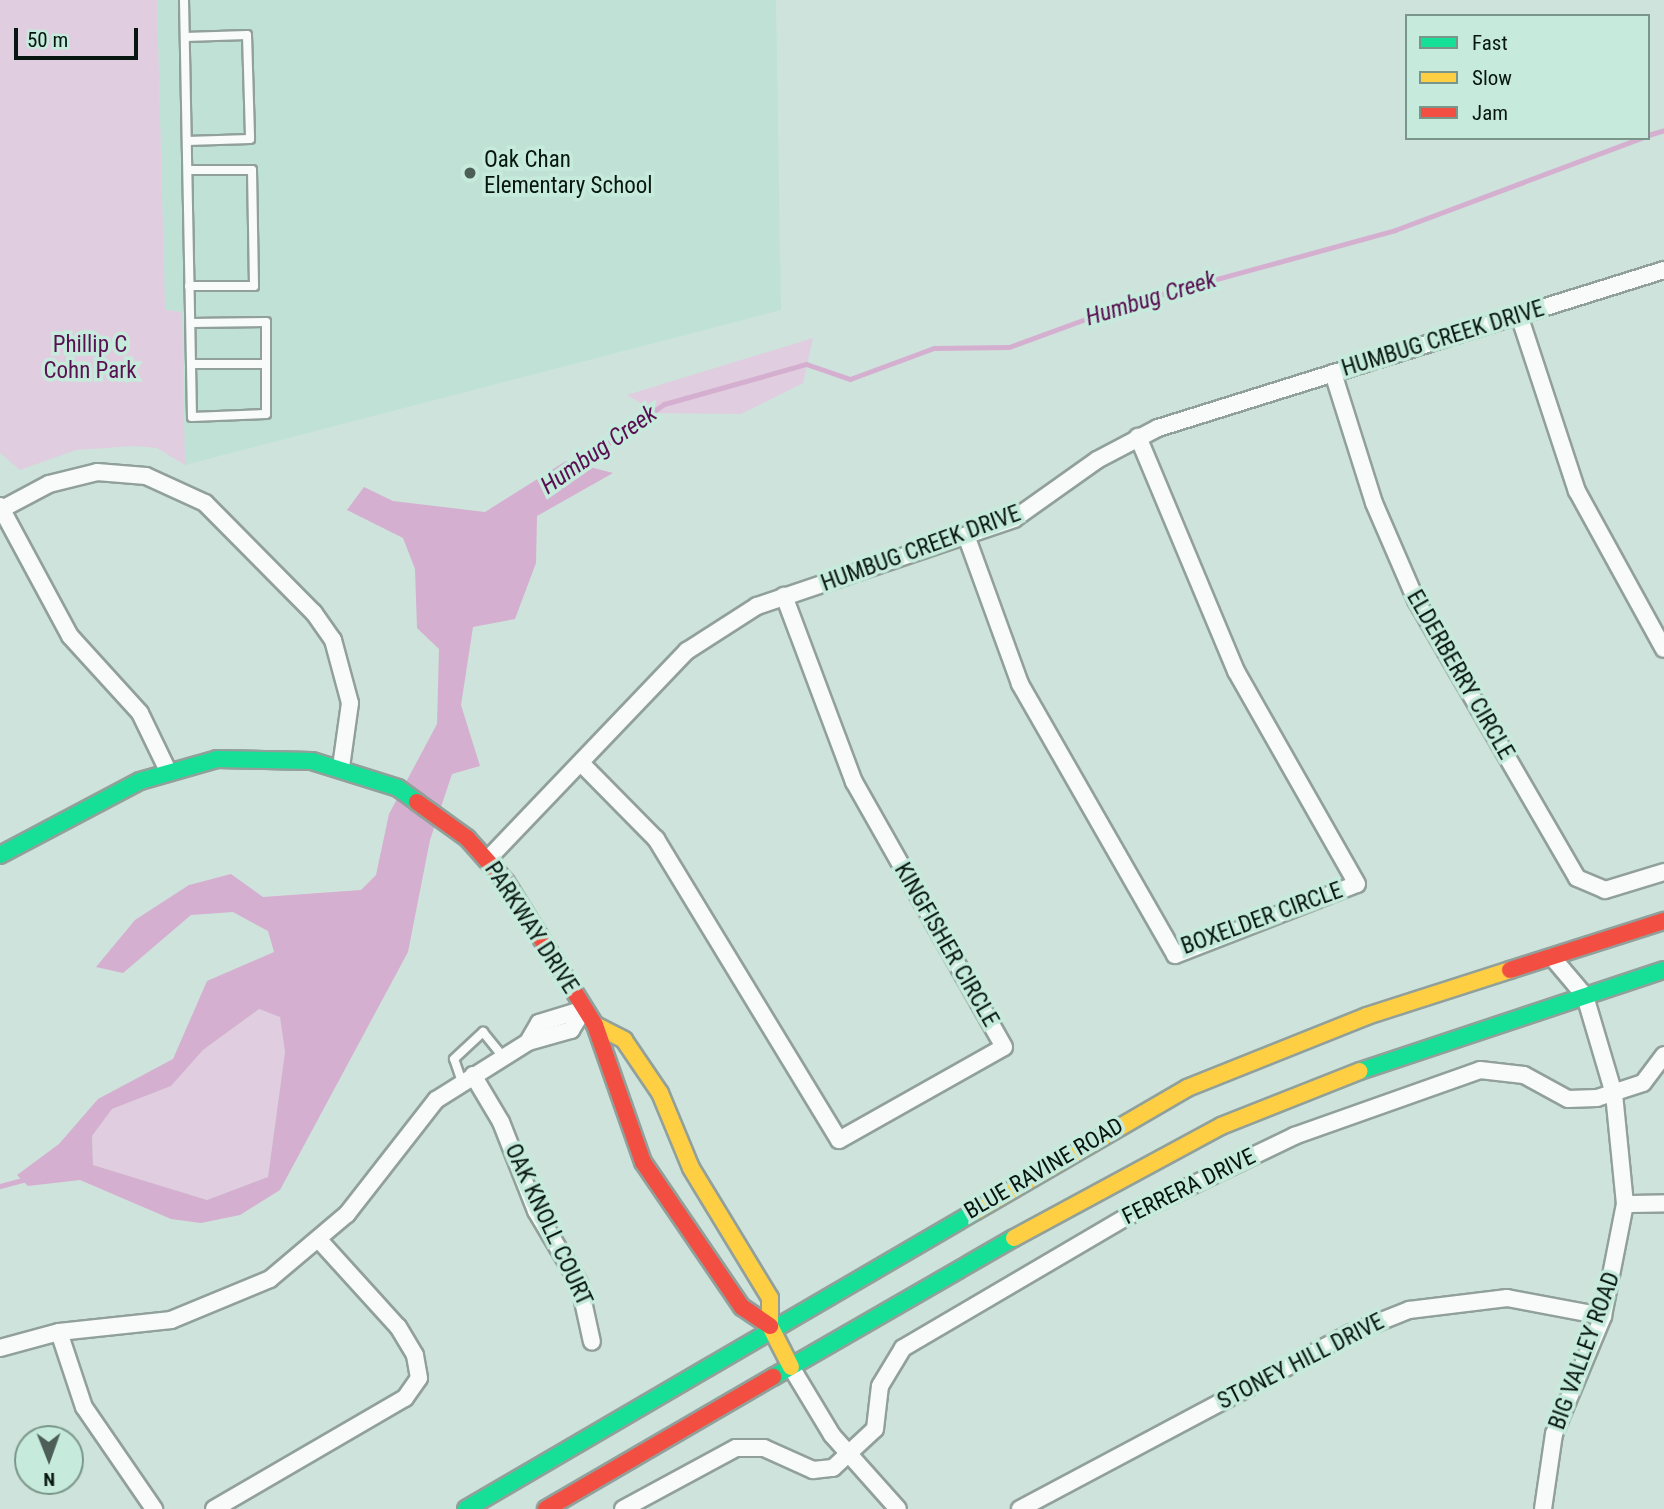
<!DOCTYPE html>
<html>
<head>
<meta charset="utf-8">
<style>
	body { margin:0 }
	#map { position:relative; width:1664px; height:1509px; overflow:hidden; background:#cee3db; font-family:"Roboto Condensed",sans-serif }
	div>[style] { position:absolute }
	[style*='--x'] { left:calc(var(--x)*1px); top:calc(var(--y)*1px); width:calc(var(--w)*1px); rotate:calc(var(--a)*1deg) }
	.built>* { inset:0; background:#c0e2d6 }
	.green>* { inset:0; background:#e0cde0 }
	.water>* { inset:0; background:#d5afd0 }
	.stream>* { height:5px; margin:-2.5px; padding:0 2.5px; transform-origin:2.5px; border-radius:2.5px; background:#d5afd0 }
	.roads { filter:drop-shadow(2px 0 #91a09b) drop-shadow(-2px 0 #91a09b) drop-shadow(0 2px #91a09b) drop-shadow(0 -2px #91a09b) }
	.lane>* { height:8px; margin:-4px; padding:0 4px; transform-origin:4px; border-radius:4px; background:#f8fbfa }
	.street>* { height:16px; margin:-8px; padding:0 8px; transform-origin:8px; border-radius:8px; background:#f8fbfa }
	.fast>* { height:16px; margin:-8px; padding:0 8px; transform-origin:8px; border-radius:8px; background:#16e098 }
	.slow>* { height:16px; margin:-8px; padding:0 8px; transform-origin:8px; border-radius:8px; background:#ffcf43 }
	.jam>* { height:16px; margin:-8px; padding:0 8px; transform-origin:8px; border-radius:8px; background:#f24e42 }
	.dots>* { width:19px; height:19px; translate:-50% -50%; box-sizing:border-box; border:4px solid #c6ebdd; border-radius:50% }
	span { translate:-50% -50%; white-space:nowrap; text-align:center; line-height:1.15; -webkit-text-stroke:7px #c6ebdd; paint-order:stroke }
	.poi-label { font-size:23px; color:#081611 }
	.left { translate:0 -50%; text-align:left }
	.street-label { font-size:23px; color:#081611 }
	.park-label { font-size:23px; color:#5a1152 }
	.water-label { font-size:24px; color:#580e50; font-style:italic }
	.legend { position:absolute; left:1405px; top:14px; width:245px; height:126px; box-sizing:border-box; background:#c6ebdd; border:2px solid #7a968b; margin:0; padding:9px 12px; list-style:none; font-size:21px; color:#081611 }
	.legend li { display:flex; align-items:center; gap:14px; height:35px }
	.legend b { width:35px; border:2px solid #7a968b }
	.north { position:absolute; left:14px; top:1425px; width:70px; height:70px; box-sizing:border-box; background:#c6ebdd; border:2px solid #7a968b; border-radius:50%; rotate:179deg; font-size:19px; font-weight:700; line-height:28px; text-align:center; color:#081611 }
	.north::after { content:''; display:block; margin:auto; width:24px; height:32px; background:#4d5e58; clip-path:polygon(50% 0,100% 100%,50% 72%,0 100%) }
	.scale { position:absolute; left:14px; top:28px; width:124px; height:32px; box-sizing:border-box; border:4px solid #081611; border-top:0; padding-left:9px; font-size:21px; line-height:24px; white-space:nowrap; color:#081611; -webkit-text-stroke:5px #c6ebdd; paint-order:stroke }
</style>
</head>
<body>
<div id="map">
	<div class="built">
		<div style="clip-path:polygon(157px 0,776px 0,781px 310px,185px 465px,182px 312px,165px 310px)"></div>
	</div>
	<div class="green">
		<div style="clip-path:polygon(0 0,157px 0,165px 310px,182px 312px,185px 465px,157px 448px,135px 446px,76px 450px,20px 470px,0 453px)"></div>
		<div style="clip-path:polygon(813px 338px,803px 383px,741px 414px,657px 413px,627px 395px)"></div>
		<div style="clip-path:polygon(259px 1009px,280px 1017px,285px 1052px,268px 1177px,207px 1200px,93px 1165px,92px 1136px,112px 1109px,171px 1086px,203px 1050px)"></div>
	</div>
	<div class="water">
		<div style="clip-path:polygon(evenodd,566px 461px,613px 473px,537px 516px,536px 563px,515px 619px,473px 627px,461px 705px,480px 766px,452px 774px,430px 840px,408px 952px,280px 1190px,240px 1215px,201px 1223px,171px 1219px,80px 1180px,28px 1186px,17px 1175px,59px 1144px,98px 1099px,173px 1059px,207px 981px,274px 952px,268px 931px,233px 912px,191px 915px,123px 973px,96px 967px,135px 920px,189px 885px,231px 874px,263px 897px,361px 890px,376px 875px,389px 814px,437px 724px,439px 649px,417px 628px,415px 569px,403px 538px,347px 510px,364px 487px,393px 501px,485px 512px,566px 461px,259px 1009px,280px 1017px,285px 1052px,268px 1177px,207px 1200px,93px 1165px,92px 1136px,112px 1109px,171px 1086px,203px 1050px,259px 1009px)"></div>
	</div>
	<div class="stream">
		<div style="--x:1648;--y:135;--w:17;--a:-17"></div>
		<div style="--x:574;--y:467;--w:110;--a:-35"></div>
		<div style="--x:664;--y:404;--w:148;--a:-15.7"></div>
		<div style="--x:806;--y:364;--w:46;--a:18.8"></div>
		<div style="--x:850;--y:379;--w:90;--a:-20.3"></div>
		<div style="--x:934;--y:348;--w:75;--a:-0.8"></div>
		<div style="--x:1009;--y:347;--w:128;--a:-20.1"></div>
		<div style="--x:1129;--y:303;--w:276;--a:-15.3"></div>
		<div style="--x:1395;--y:230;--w:263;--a:-20.5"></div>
		<div style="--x:0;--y:1186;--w:28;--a:-15"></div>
	</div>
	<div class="roads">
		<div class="lane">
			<div style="--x:184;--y:0;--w:417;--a:88.9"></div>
			<div style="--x:192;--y:417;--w:74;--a:-2.3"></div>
			<div style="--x:266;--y:414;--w:92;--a:-90"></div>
			<div style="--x:266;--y:322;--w:75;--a:179.2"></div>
			<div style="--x:185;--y:37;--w:62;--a:-1.8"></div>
			<div style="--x:247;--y:35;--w:104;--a:88.3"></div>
			<div style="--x:250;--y:139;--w:63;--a:178.2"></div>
			<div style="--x:188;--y:170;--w:64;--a:0"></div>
			<div style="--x:252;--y:170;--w:116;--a:89"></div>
			<div style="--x:254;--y:286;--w:65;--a:180"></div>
			<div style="--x:191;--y:364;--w:75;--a:0"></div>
			<div style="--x:462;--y:1082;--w:24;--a:-109"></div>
			<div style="--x:454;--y:1059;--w:40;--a:-43"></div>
			<div style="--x:483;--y:1032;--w:32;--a:51"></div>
		</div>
		<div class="street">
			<div style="--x:1519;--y:315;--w:185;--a:71.8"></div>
			<div style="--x:1577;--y:491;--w:180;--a:61.2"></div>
			<div style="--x:1333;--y:373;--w:136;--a:72.5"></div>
			<div style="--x:1374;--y:503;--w:106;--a:66.6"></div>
			<div style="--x:1416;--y:600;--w:321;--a:59.9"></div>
			<div style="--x:1577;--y:878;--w:30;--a:23"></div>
			<div style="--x:1605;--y:890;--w:62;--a:-17"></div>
			<div style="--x:0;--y:506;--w:148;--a:61.7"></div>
			<div style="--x:70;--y:636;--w:104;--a:47.7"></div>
			<div style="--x:140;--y:713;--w:64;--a:64.2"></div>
			<div style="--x:2;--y:509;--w:53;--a:-28"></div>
			<div style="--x:49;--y:484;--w:49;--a:-14"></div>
			<div style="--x:97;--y:472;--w:49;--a:4.7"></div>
			<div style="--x:146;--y:476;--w:65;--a:24.6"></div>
			<div style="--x:205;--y:503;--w:155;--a:45.3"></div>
			<div style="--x:314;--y:613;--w:33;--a:55"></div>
			<div style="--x:333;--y:640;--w:65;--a:74.9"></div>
			<div style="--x:350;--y:703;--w:65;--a:98"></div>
			<div style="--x:967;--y:538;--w:155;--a:70"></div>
			<div style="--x:1020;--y:684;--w:312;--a:60.2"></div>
			<div style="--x:1175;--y:955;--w:195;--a:-21.3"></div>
			<div style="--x:1357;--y:884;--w:245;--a:-119.6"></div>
			<div style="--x:1236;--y:671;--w:254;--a:-112.7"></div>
			<div style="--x:584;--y:766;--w:103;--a:45.4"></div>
			<div style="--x:656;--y:839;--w:352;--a:58.7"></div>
			<div style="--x:839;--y:1140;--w:189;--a:-29.4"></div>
			<div style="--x:1004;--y:1047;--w:305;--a:-119.5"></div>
			<div style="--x:854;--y:782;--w:199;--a:-110.6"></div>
			<div style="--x:488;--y:859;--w:288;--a:-46.3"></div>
			<div style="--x:687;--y:651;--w:83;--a:-32.7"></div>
			<div style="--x:757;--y:606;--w:271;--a:-18.7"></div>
			<div style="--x:1014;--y:519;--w:102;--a:-35.4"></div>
			<div style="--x:1097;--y:460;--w:69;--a:-27.7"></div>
			<div style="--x:1158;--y:428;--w:530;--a:-17.34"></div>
			<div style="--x:528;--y:1042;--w:22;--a:-60"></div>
			<div style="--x:539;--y:1023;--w:47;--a:-17.3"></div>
			<div style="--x:473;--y:1075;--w:55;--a:59.2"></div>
			<div style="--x:501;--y:1122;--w:96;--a:68.5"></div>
			<div style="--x:536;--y:1211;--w:84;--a:59.2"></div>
			<div style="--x:579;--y:1283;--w:60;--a:77.6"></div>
			<div style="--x:1625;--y:1204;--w:39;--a:-1"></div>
			<div style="--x:59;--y:1332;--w:79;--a:71.6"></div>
			<div style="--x:84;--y:1407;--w:124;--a:55.5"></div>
			<div style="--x:0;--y:1348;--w:61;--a:-15.2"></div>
			<div style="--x:59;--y:1332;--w:113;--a:-6.1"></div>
			<div style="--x:171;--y:1320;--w:107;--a:-22.5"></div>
			<div style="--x:270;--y:1279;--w:101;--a:-40.2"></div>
			<div style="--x:347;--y:1214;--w:145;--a:-52"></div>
			<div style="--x:436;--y:1100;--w:109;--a:-32.2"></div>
			<div style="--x:528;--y:1042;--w:45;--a:-15.6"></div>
			<div style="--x:571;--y:1030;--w:25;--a:-58"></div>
			<div style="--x:791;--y:1367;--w:79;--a:58.9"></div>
			<div style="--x:832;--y:1435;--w:99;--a:48.3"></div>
			<div style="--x:214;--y:1509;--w:221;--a:-30.2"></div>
			<div style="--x:405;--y:1398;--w:24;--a:-55"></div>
			<div style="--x:419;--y:1378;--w:23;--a:-100"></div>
			<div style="--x:415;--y:1355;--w:33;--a:-121"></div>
			<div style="--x:398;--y:1327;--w:116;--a:-132.2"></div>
			<div style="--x:623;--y:1509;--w:128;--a:-28.4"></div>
			<div style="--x:736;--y:1448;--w:28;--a:0"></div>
			<div style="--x:764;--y:1448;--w:54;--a:24.2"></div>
			<div style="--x:813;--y:1470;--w:20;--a:-6"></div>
			<div style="--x:833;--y:1468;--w:57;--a:-42.9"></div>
			<div style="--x:875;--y:1429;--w:43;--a:-83.4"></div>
			<div style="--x:880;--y:1386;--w:44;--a:-58.8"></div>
			<div style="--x:903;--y:1348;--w:259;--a:-30.4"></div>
			<div style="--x:1126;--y:1217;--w:187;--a:-25.7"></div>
			<div style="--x:1294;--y:1136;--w:197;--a:-19.5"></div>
			<div style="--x:1480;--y:1070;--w:44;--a:6.5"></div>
			<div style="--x:1524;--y:1075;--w:50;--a:28.6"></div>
			<div style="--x:1568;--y:1099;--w:29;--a:-2"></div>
			<div style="--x:1597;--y:1098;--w:48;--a:-18.1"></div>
			<div style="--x:1643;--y:1083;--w:35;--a:-53"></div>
			<div style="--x:1020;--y:1509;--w:373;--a:-28"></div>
			<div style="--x:1349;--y:1334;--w:65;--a:-21.8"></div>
			<div style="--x:1409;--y:1310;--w:99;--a:-7"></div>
			<div style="--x:1507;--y:1298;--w:98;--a:10.6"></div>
			<div style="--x:1543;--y:1509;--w:76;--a:-81.7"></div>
			<div style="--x:1554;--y:1434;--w:128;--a:-67.4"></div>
			<div style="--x:1603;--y:1316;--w:114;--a:-78.9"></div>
			<div style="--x:1625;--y:1204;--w:111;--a:-95.7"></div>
			<div style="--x:1614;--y:1094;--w:102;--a:-106.5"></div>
			<div style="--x:1585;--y:996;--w:51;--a:-130.2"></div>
		</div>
		<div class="fast">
			<div style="--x:0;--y:855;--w:158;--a:-27.9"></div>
			<div style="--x:140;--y:781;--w:80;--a:-15.9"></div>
			<div style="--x:217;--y:759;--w:95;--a:1.2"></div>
			<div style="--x:312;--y:761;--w:90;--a:17.4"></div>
			<div style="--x:398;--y:788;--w:24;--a:36"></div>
			<div style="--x:1360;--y:1071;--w:320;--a:-18.4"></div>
			<div style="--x:773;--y:1377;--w:278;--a:-30"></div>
			<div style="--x:466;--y:1509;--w:591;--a:-30.3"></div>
		</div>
		<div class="slow">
			<div style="--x:595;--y:1025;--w:33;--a:27"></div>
			<div style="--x:624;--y:1040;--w:64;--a:55.8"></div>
			<div style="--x:660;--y:1093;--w:81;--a:67.5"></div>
			<div style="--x:691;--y:1168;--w:152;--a:58.7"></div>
			<div style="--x:770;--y:1298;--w:28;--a:90"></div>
			<div style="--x:770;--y:1326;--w:46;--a:62.9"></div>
			<div style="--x:976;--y:1211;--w:244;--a:-30.2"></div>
			<div style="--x:1187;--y:1088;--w:194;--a:-21.8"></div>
			<div style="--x:1367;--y:1016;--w:150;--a:-17.8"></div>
			<div style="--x:1014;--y:1238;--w:235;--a:-28.4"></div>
			<div style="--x:1221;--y:1126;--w:149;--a:-21.6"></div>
		</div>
		<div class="jam">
			<div style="--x:417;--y:802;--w:62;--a:35.8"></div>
			<div style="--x:467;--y:838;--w:59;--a:48.4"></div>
			<div style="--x:506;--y:882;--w:168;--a:58.1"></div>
			<div style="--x:595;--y:1025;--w:145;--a:70.7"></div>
			<div style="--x:643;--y:1162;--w:176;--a:55.7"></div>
			<div style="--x:742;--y:1307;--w:34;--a:34"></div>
			<div style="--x:1510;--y:970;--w:162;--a:-17.7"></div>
			<div style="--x:546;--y:1509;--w:263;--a:-30.2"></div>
		</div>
	</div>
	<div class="dots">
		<div style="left:470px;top:173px;background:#4d5e58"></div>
	</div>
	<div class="poi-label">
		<span class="left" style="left:484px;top:173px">Oak Chan<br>Elementary School</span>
	</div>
	<div class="street-label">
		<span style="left:1443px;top:339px;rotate:-17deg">HUMBUG CREEK DRIVE</span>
		<span style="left:921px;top:549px;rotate:-20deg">HUMBUG CREEK DRIVE</span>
		<span style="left:1460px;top:675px;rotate:60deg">ELDERBERRY CIRCLE</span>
		<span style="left:1262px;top:919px;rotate:-20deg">BOXELDER CIRCLE</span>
		<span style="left:531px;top:928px;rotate:57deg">PARKWAY DRIVE</span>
		<span style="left:946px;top:945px;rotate:60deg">KINGFISHER CIRCLE</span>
		<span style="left:1044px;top:1169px;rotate:-30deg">BLUE RAVINE ROAD</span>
		<span style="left:1189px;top:1187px;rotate:-26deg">FERRERA DRIVE</span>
		<span style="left:548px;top:1225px;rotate:65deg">OAK KNOLL COURT</span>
		<span style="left:1585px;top:1351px;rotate:-70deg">BIG VALLEY ROAD</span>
		<span style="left:1301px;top:1362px;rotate:-27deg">STONEY HILL DRIVE</span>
	</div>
	<div class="park-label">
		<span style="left:90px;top:358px">Phillip C<br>Cohn Park</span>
	</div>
	<div class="water-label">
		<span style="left:1151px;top:299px;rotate:-17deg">Humbug Creek</span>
		<span style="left:599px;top:450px;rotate:-35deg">Humbug Creek</span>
	</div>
	<ul class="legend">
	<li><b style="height:9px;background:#16e098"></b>Fast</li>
	<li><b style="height:9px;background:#ffcf43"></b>Slow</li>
	<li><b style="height:9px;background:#f24e42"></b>Jam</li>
	</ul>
	<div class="north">N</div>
	<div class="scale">50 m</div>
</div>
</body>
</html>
